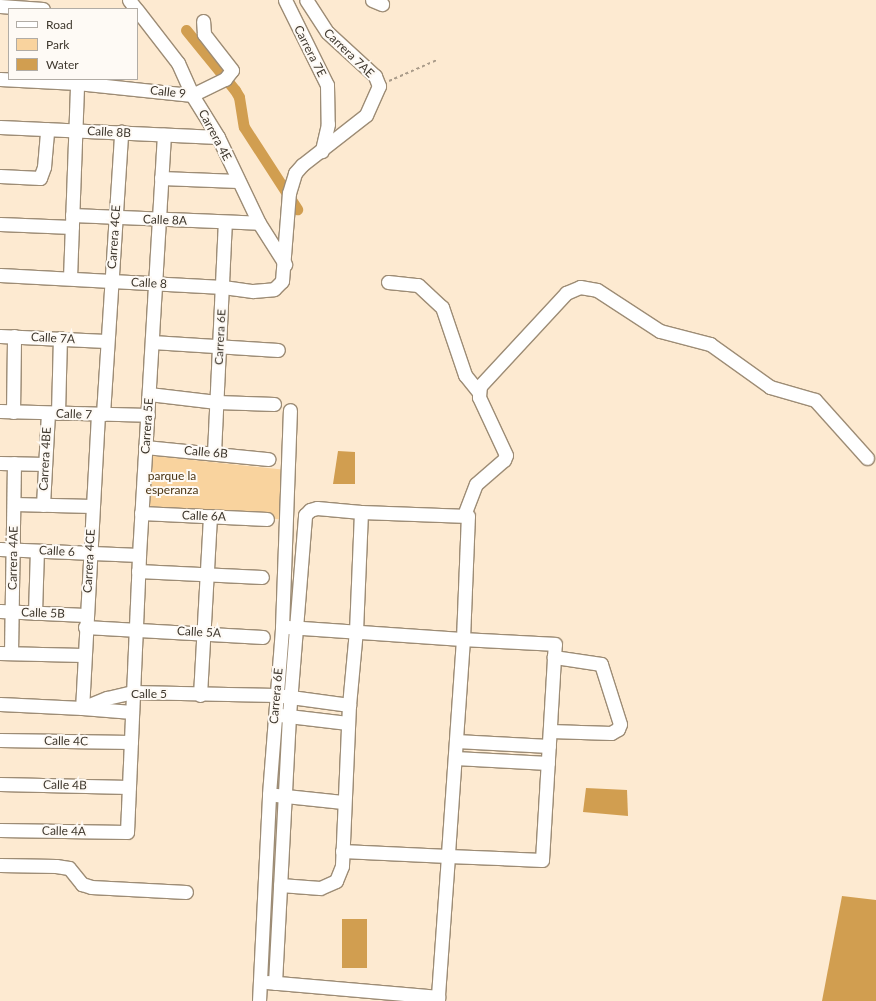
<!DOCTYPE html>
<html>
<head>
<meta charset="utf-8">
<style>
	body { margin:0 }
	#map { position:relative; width:876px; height:1001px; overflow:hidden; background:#fdead1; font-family:Lato,sans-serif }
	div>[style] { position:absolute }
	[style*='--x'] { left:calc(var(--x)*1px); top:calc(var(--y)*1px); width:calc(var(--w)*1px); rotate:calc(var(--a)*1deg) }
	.green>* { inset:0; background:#f9d39e; transform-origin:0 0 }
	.water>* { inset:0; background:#d19e50; transform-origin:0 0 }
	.canal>* { height:11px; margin:-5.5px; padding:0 5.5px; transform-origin:5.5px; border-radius:5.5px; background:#d19e50 }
	.path>* { height:2px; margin-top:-1px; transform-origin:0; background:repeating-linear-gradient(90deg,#aa9c8a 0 3px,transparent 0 6px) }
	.roads { filter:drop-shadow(1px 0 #9d8c75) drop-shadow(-1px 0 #9d8c75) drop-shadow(0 1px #9d8c75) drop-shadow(0 -1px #9d8c75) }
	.minor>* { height:13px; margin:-6.5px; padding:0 6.5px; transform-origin:6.5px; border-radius:6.5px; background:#fff }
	span { translate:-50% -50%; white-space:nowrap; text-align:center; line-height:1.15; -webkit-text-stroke:4px #fefaf5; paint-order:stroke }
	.street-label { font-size:12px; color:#3e372d }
	.park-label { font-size:12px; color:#4b3513 }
	.legend { position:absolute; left:8px; top:8px; width:130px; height:72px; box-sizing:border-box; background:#fefaf5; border:1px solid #b1aca5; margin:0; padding:5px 7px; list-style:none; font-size:12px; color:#3e372d }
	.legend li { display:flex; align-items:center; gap:8px; height:20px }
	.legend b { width:20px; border:1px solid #b1aca5 }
</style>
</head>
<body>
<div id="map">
	<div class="green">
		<div style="left:145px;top:455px;width:140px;height:50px;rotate:6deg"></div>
	</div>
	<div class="water">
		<div style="clip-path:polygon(338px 451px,355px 452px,355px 484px,333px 484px)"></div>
		<div style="clip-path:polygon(586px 788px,627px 790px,628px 816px,583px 812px)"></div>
		<div style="clip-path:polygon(842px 896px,876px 900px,876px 1001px,822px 1001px)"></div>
		<div style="left:342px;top:919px;width:25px;height:49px"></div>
	</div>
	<div class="canal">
		<div style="--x:186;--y:30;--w:77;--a:50.8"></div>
		<div style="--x:235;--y:90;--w:8;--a:60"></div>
		<div style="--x:239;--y:97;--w:30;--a:81"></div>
		<div style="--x:244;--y:127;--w:98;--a:57.1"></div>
	</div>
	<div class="path">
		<div style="--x:389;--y:81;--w:52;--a:-23.6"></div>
	</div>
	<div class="roads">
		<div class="minor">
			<div style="--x:129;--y:0;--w:11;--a:52"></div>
			<div style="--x:285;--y:0;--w:95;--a:63.7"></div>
			<div style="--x:327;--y:85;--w:39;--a:89"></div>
			<div style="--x:328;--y:124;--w:28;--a:103"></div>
			<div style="--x:372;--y:0;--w:11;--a:22"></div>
			<div style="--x:0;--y:6;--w:43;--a:4"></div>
			<div style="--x:137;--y:10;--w:67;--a:52.3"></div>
			<div style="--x:178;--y:63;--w:35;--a:66"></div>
			<div style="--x:192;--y:95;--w:49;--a:58.2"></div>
			<div style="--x:218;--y:137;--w:95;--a:64.5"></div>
			<div style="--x:259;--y:223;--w:49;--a:57.6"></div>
			<div style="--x:0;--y:79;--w:77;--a:3"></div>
			<div style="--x:77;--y:83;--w:116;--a:6"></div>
			<div style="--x:192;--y:95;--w:37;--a:-26"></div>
			<div style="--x:225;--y:79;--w:11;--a:-52"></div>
			<div style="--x:232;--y:70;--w:46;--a:-127.9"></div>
			<div style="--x:204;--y:34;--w:13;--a:-94"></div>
			<div style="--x:0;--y:127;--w:218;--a:2.6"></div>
			<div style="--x:0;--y:176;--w:40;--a:2.9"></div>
			<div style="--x:40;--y:178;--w:12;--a:-70"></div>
			<div style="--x:44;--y:167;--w:38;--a:-85"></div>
			<div style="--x:161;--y:178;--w:77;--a:2.2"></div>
			<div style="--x:72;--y:215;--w:187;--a:2.4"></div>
			<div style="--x:0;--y:224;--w:72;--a:2.4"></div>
			<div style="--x:0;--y:275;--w:223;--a:3.1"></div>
			<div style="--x:223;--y:287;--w:30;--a:8"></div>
			<div style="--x:253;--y:291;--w:21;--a:-5"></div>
			<div style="--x:274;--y:289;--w:11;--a:-45"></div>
			<div style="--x:282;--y:281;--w:88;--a:-85.5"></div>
			<div style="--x:289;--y:193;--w:21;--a:-73"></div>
			<div style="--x:295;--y:173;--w:11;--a:-49"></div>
			<div style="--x:302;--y:165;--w:81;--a:-38"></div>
			<div style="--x:366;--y:115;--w:32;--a:-66"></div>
			<div style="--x:379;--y:86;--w:11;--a:-112"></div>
			<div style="--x:375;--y:76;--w:65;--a:-137.5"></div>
			<div style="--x:327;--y:32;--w:38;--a:-123"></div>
			<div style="--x:70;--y:278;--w:195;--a:-87.9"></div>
			<div style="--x:388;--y:282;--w:30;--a:6"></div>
			<div style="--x:418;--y:285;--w:33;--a:43"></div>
			<div style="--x:442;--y:307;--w:72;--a:71.3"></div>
			<div style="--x:465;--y:375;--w:21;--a:51"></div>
			<div style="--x:0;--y:336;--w:106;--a:2.7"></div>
			<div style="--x:152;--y:342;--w:126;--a:3.6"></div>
			<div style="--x:149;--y:394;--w:68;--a:6.7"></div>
			<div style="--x:217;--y:402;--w:57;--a:2"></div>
			<div style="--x:0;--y:411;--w:148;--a:1.5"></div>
			<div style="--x:13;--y:412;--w:76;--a:-89.2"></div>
			<div style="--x:58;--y:413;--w:75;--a:-88.5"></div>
			<div style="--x:98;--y:414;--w:294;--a:93.1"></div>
			<div style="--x:82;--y:708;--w:50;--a:4.6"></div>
			<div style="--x:103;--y:414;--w:283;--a:-86.3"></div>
			<div style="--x:145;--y:447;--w:124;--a:5.6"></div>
			<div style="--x:214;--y:453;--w:231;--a:-87.3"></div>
			<div style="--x:0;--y:463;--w:45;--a:1.3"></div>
			<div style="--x:14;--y:504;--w:78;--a:1.5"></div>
			<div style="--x:43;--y:505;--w:92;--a:-86.9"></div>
			<div style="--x:141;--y:513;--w:126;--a:2.7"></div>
			<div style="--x:464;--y:515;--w:33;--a:-69"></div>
			<div style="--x:476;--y:484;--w:37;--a:-41"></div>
			<div style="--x:504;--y:460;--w:5;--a:-68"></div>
			<div style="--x:506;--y:455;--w:64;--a:-115"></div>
			<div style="--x:479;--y:397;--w:11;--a:-85"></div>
			<div style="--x:480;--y:386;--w:127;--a:-47.2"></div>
			<div style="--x:566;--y:293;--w:15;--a:-23"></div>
			<div style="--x:580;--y:287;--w:17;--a:10"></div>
			<div style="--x:597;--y:290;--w:75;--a:33.1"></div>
			<div style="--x:660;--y:331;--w:52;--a:14.6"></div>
			<div style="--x:710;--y:344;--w:74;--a:35.6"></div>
			<div style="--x:770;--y:387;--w:47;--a:16.1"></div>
			<div style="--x:815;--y:400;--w:78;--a:48.1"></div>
			<div style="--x:0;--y:549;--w:139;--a:2.5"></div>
			<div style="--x:138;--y:571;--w:124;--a:2.8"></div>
			<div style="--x:0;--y:611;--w:85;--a:2.7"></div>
			<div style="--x:35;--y:613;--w:62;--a:-88.2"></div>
			<div style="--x:85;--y:627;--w:178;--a:3.2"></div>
			<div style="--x:287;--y:627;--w:176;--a:3.9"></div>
			<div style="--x:463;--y:639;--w:123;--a:-87.7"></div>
			<div style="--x:468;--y:516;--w:107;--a:-177.9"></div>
			<div style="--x:0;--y:653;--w:83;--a:1.4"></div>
			<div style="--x:11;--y:653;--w:190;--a:-89.1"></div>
			<div style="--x:200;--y:695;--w:179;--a:-86.8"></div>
			<div style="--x:0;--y:704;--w:82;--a:2.8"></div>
			<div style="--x:82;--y:708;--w:27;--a:-22"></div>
			<div style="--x:107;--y:698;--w:26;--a:-13"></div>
			<div style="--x:132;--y:692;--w:144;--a:1.2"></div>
			<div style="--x:276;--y:695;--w:74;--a:7.8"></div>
			<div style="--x:280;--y:715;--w:68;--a:6.7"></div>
			<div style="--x:550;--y:731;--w:61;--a:1.9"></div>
			<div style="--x:611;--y:733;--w:8;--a:-30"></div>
			<div style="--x:618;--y:729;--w:5;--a:-68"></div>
			<div style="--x:620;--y:724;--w:63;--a:-107.6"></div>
			<div style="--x:601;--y:664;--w:48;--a:-171.5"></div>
			<div style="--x:0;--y:740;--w:131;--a:0.9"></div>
			<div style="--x:456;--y:741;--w:93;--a:3.1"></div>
			<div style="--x:455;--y:758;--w:93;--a:3.1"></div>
			<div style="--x:0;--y:784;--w:129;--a:1.3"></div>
			<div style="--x:276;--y:795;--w:67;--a:6"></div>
			<div style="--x:0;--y:830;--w:127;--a:0.9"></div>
			<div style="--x:127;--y:832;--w:277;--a:-87.5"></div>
			<div style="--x:139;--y:555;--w:421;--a:-86.6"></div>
			<div style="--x:342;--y:851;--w:106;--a:2.7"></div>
			<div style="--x:448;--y:856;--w:94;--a:2.4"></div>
			<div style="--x:542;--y:860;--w:216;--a:-86.6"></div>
			<div style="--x:555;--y:644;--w:92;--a:-176.9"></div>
			<div style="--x:463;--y:639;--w:218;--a:94"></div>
			<div style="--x:448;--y:856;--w:141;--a:94.1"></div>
			<div style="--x:438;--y:997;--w:4;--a:90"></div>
			<div style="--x:0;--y:865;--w:56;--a:1"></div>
			<div style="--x:56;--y:866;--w:13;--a:9"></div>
			<div style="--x:69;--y:868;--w:21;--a:51"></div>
			<div style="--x:82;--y:884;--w:9;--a:18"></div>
			<div style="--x:91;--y:887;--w:95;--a:3"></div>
			<div style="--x:267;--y:982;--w:172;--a:5"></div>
			<div style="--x:275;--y:983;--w:268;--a:-87"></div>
			<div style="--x:289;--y:715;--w:201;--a:-85.4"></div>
			<div style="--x:305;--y:515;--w:7;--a:-45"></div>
			<div style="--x:310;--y:510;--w:7;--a:-16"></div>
			<div style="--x:317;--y:508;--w:44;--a:5.2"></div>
			<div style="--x:361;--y:512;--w:118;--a:92.4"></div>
			<div style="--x:356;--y:630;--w:75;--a:95.3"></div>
			<div style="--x:349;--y:705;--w:161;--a:92.5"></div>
			<div style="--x:342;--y:866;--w:16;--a:112"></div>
			<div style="--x:336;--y:881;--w:17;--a:156"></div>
			<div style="--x:320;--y:888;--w:40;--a:-175.7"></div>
			<div style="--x:259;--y:1001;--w:207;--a:-87.2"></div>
			<div style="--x:269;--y:794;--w:168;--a:-85.5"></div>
			<div style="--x:282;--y:627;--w:217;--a:-87.9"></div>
		</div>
	</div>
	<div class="street-label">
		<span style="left:310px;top:51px;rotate:63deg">Carrera 7E</span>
		<span style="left:349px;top:53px;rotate:44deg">Carrera 7AE</span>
		<span style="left:168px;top:92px;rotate:6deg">Calle 9</span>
		<span style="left:109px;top:132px;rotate:3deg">Calle 8B</span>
		<span style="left:215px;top:135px;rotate:62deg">Carrera 4E</span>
		<span style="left:165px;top:220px;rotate:2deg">Calle 8A</span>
		<span style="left:114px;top:237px;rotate:-86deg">Carrera 4CE</span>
		<span style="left:149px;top:283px;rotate:3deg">Calle 8</span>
		<span style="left:220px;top:337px;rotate:-87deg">Carrera 6E</span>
		<span style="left:53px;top:338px;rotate:3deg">Calle 7A</span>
		<span style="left:74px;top:414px;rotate:2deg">Calle 7</span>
		<span style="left:147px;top:426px;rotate:-86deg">Carrera 5E</span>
		<span style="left:206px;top:452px;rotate:5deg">Calle 6B</span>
		<span style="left:45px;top:459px;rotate:-87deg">Carrera 4BE</span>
		<span style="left:204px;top:516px;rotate:2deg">Calle 6A</span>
		<span style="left:57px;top:551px;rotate:3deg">Calle 6</span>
		<span style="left:13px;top:558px;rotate:-89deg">Carrera 4AE</span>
		<span style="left:89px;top:561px;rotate:-87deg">Carrera 4CE</span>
		<span style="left:43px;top:613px;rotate:2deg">Calle 5B</span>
		<span style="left:199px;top:632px;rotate:3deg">Calle 5A</span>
		<span style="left:149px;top:694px">Calle 5</span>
		<span style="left:276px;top:696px;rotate:-85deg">Carrera 6E</span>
		<span style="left:66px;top:741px;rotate:1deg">Calle 4C</span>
		<span style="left:65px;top:785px;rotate:1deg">Calle 4B</span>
		<span style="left:64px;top:831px;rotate:1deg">Calle 4A</span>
	</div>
	<div class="park-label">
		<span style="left:172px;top:483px">parque la<br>esperanza</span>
	</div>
	<ul class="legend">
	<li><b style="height:5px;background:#fff"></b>Road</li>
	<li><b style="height:11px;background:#f9d39e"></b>Park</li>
	<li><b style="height:11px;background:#d19e50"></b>Water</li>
	</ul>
</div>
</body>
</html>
